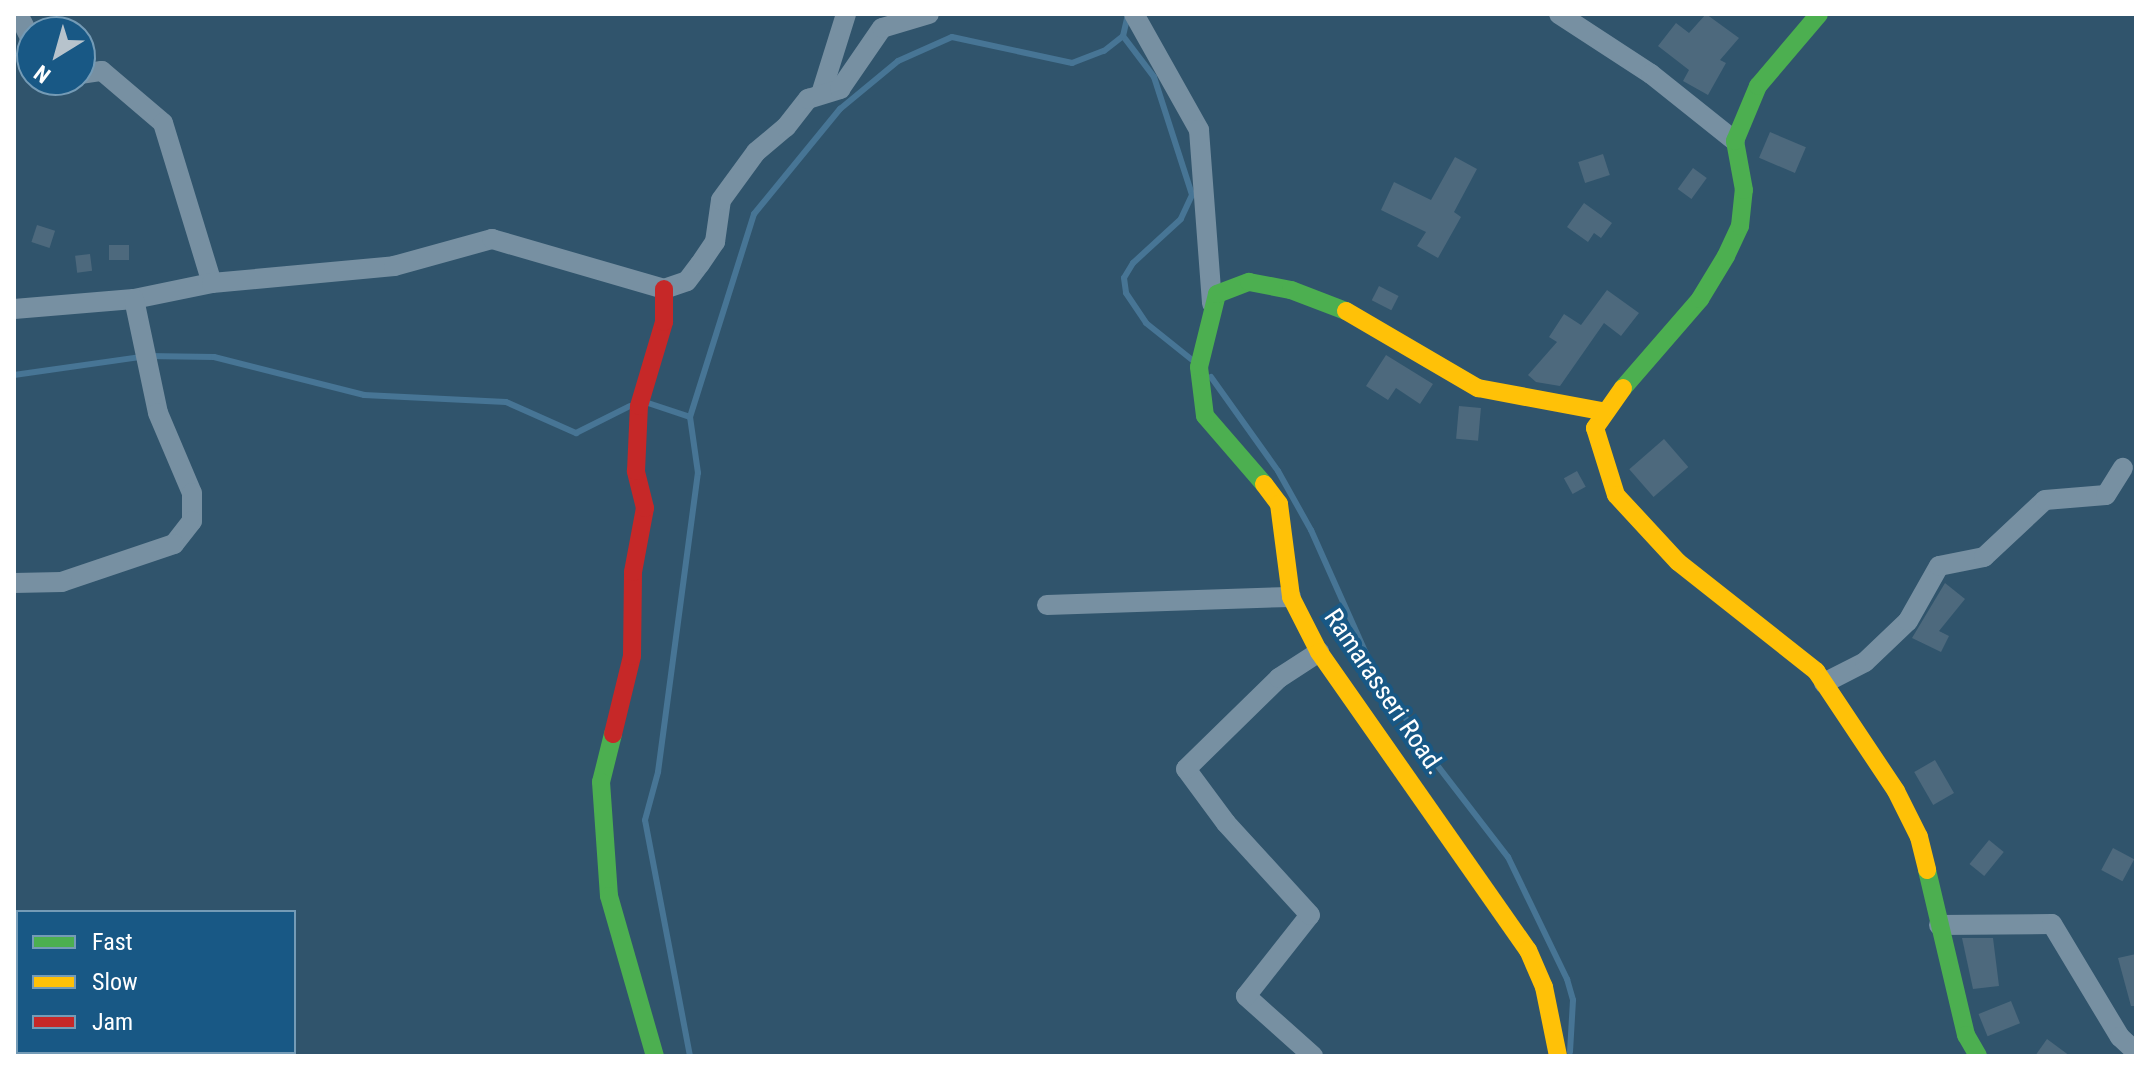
<!DOCTYPE html>
<html>
<head>
<meta charset="utf-8">
<style>
	body { margin:0 }
	#map { position:relative; width:2150px; height:1070px; overflow:hidden; background:#30546c; font-family:"Roboto Condensed",sans-serif }
	div>[style] { position:absolute }
	[style*='--x'] { left:calc(var(--x)*1px); top:calc(var(--y)*1px); width:calc(var(--w)*1px); rotate:calc(var(--a)*1deg) }
	.stream>* { height:6px; margin:-3px; padding:0 3px; transform-origin:3px; border-radius:3px; background:#477595 }
	.building>* { inset:0; background:#4d697d; transform-origin:0 0 }
	.street>* { height:20px; margin:-10px; padding:0 10px; transform-origin:10px; border-radius:10px; background:#7790a2 }
	.fast>* { height:18px; margin:-9px; padding:0 9px; transform-origin:9px; border-radius:9px; background:#4caf50 }
	.slow>* { height:18px; margin:-9px; padding:0 9px; transform-origin:9px; border-radius:9px; background:#ffc107 }
	.jam>* { height:18px; margin:-9px; padding:0 9px; transform-origin:9px; border-radius:9px; background:#c62828 }
	span { translate:-50% -50%; white-space:nowrap; text-align:center; line-height:1.15; -webkit-text-stroke:8px #185885; paint-order:stroke }
	.street-label { font-size:26px; color:#fff }
	.frame { position:absolute; inset:0; border:16px solid #fff; pointer-events:none }
	.legend { position:absolute; left:16px; top:910px; width:280px; height:144px; box-sizing:border-box; background:#185885; border:2px solid #749bb6; margin:0; padding:10px 14px; list-style:none; font-size:24px; color:#fff }
	.legend li { display:flex; align-items:center; gap:16px; height:40px }
	.legend b { width:40px; border:2px solid #749bb6 }
	.north { position:absolute; left:16px; top:16px; width:80px; height:80px; box-sizing:border-box; background:#185885; border:2px solid #749bb6; border-radius:50%; rotate:217deg; font-size:22px; font-weight:700; line-height:32px; text-align:center; color:#fff }
	.north::after { content:''; display:block; margin:auto; width:28px; height:36px; background:#b7c3cc; clip-path:polygon(50% 0,100% 100%,50% 72%,0 100%) }
</style>
</head>
<body>
<div id="map">
	<div class="stream">
		<div style="--x:1123;--y:36;--w:51;--a:52.9"></div>
		<div style="--x:1154;--y:77;--w:124;--a:72.1"></div>
		<div style="--x:1192;--y:195;--w:26;--a:115"></div>
		<div style="--x:1181;--y:219;--w:65;--a:137.5"></div>
		<div style="--x:1133;--y:263;--w:17;--a:121"></div>
		<div style="--x:1124;--y:278;--w:15;--a:82"></div>
		<div style="--x:1126;--y:293;--w:36;--a:56"></div>
		<div style="--x:1146;--y:323;--w:58;--a:38.7"></div>
		<div style="--x:14;--y:375;--w:134;--a:-8.1"></div>
		<div style="--x:147;--y:356;--w:67;--a:0.9"></div>
		<div style="--x:214;--y:357;--w:155;--a:14.2"></div>
		<div style="--x:364;--y:395;--w:142;--a:2.8"></div>
		<div style="--x:506;--y:402;--w:77;--a:23.9"></div>
		<div style="--x:576;--y:433;--w:60;--a:-26.6"></div>
		<div style="--x:1211;--y:377;--w:115;--a:54.5"></div>
		<div style="--x:1278;--y:471;--w:68;--a:60.8"></div>
		<div style="--x:1311;--y:530;--w:142;--a:66"></div>
		<div style="--x:1369;--y:660;--w:109;--a:57.8"></div>
		<div style="--x:1427;--y:752;--w:133;--a:52.4"></div>
		<div style="--x:1508;--y:857;--w:136;--a:64.2"></div>
		<div style="--x:1567;--y:979;--w:22;--a:74"></div>
		<div style="--x:1573;--y:1000;--w:52;--a:93.3"></div>
		<div style="--x:648;--y:403;--w:44;--a:18.4"></div>
		<div style="--x:690;--y:1056;--w:240;--a:-100.8"></div>
		<div style="--x:645;--y:820;--w:50;--a:-74.8"></div>
		<div style="--x:658;--y:772;--w:302;--a:-82.4"></div>
		<div style="--x:698;--y:473;--w:57;--a:-98.1"></div>
		<div style="--x:690;--y:417;--w:213;--a:-72.5"></div>
		<div style="--x:754;--y:214;--w:136;--a:-50.7"></div>
		<div style="--x:840;--y:109;--w:75;--a:-39.6"></div>
		<div style="--x:898;--y:61;--w:59;--a:-24"></div>
		<div style="--x:952;--y:37;--w:123;--a:12.2"></div>
		<div style="--x:1072;--y:63;--w:34;--a:-21"></div>
		<div style="--x:1104;--y:51;--w:24;--a:-38"></div>
		<div style="--x:1123;--y:36;--w:23;--a:-77"></div>
	</div>
	<div class="building">
		<div style="clip-path:polygon(1706px 14px,1739px 38px,1720px 60px,1726px 63px,1708px 95px,1683px 81px,1689px 70px,1658px 46px,1676px 23px,1689px 33px)"></div>
		<div style="left:1770px;top:132px;width:39px;height:28px;rotate:23deg"></div>
		<div style="left:1603px;top:154px;width:22px;height:26px;rotate:72deg"></div>
		<div style="clip-path:polygon(1455px 157px,1477px 169px,1454px 212px,1461px 217px,1438px 258px,1417px 246px,1426px 232px,1381px 210px,1394px 182px,1431px 200px)"></div>
		<div style="left:1693px;top:168px;width:17px;height:26px;rotate:36deg"></div>
		<div style="clip-path:polygon(1584px 203px,1612px 223px,1601px 238px,1594px 233px,1588px 242px,1567px 227px)"></div>
		<div style="left:37px;top:225px;width:19px;height:18px;rotate:18deg"></div>
		<div style="left:109px;top:245px;width:20px;height:15px"></div>
		<div style="left:90px;top:254px;width:17px;height:15px;rotate:83deg"></div>
		<div style="left:1379px;top:286px;width:22px;height:16px;rotate:27deg"></div>
		<div style="clip-path:polygon(1607px 290px,1639px 313px,1621px 336px,1604px 323px,1560px 386px,1536px 382px,1528px 375px,1557px 342px,1549px 337px,1564px 314px,1581px 325px)"></div>
		<div style="clip-path:polygon(1386px 355px,1433px 384px,1420px 404px,1396px 388px,1388px 400px,1366px 386px)"></div>
		<div style="left:1459px;top:406px;width:22px;height:33px;rotate:5deg"></div>
		<div style="left:1664px;top:439px;width:37px;height:46px;rotate:49deg"></div>
		<div style="left:1577px;top:471px;width:18px;height:15px;rotate:61deg"></div>
		<div style="clip-path:polygon(1945px 583px,1965px 599px,1939px 631px,1949px 636px,1941px 652px,1912px 638px)"></div>
		<div style="left:1935px;top:760px;width:38px;height:24px;rotate:60deg"></div>
		<div style="left:1989px;top:840px;width:19px;height:31px;rotate:39deg"></div>
		<div style="left:2113px;top:848px;width:24px;height:25px;rotate:28deg"></div>
		<div style="clip-path:polygon(1962px 938px,1993px 938px,1999px 986px,1973px 989px)"></div>
		<div style="clip-path:polygon(2136px 954px,2136px 1006px,2131px 1006px,2118px 958px)"></div>
		<div style="left:2011px;top:1001px;width:24px;height:35px;rotate:68deg"></div>
		<div style="clip-path:polygon(2047px 1039px,2070px 1056px,2035px 1056px)"></div>
	</div>
	<div class="street">
		<div style="--x:18;--y:14;--w:31;--a:63"></div>
		<div style="--x:1134;--y:14;--w:133;--a:60.7"></div>
		<div style="--x:1199;--y:130;--w:174;--a:85.7"></div>
		<div style="--x:1559;--y:14;--w:110;--a:33.1"></div>
		<div style="--x:1651;--y:74;--w:107;--a:38.6"></div>
		<div style="--x:80;--y:74;--w:22;--a:-8"></div>
		<div style="--x:102;--y:71;--w:80;--a:40.4"></div>
		<div style="--x:163;--y:123;--w:167;--a:73"></div>
		<div style="--x:44;--y:80;--w:2;--a:0"></div>
		<div style="--x:821;--y:94;--w:84;--a:-72.6"></div>
		<div style="--x:134;--y:299;--w:80;--a:-11.6"></div>
		<div style="--x:212;--y:283;--w:183;--a:-5.3"></div>
		<div style="--x:394;--y:266;--w:102;--a:-15.4"></div>
		<div style="--x:492;--y:239;--w:179;--a:16.2"></div>
		<div style="--x:664;--y:289;--w:24;--a:-19"></div>
		<div style="--x:687;--y:281;--w:21;--a:-53"></div>
		<div style="--x:700;--y:264;--w:27;--a:-56"></div>
		<div style="--x:715;--y:242;--w:42;--a:-81.9"></div>
		<div style="--x:721;--y:200;--w:59;--a:-53.9"></div>
		<div style="--x:756;--y:152;--w:39;--a:-40"></div>
		<div style="--x:786;--y:127;--w:36;--a:-52"></div>
		<div style="--x:808;--y:99;--w:34;--a:-17"></div>
		<div style="--x:840;--y:89;--w:74;--a:-55.5"></div>
		<div style="--x:882;--y:28;--w:49;--a:-16.6"></div>
		<div style="--x:14;--y:309;--w:120;--a:-4.8"></div>
		<div style="--x:134;--y:299;--w:116;--a:78.1"></div>
		<div style="--x:158;--y:413;--w:87;--a:67"></div>
		<div style="--x:192;--y:493;--w:28;--a:90"></div>
		<div style="--x:192;--y:521;--w:29;--a:128"></div>
		<div style="--x:174;--y:544;--w:118;--a:161.3"></div>
		<div style="--x:62;--y:582;--w:48;--a:178.8"></div>
		<div style="--x:1047;--y:605;--w:244;--a:-1.9"></div>
		<div style="--x:1824;--y:683;--w:46;--a:-27.1"></div>
		<div style="--x:1865;--y:662;--w:59;--a:-43.6"></div>
		<div style="--x:1908;--y:621;--w:63;--a:-60.6"></div>
		<div style="--x:1939;--y:566;--w:46;--a:-11.3"></div>
		<div style="--x:1984;--y:557;--w:83;--a:-43.1"></div>
		<div style="--x:2045;--y:500;--w:61;--a:-4.7"></div>
		<div style="--x:2106;--y:495;--w:32;--a:-58"></div>
		<div style="--x:1939;--y:925;--w:113;--a:-0.5"></div>
		<div style="--x:2052;--y:924;--w:132;--a:59"></div>
		<div style="--x:2120;--y:1037;--w:22;--a:43"></div>
		<div style="--x:1313;--y:1056;--w:90;--a:-138.2"></div>
		<div style="--x:1246;--y:996;--w:103;--a:-51.7"></div>
		<div style="--x:1310;--y:915;--w:125;--a:-132.4"></div>
		<div style="--x:1226;--y:823;--w:67;--a:-126.5"></div>
		<div style="--x:1186;--y:769;--w:130;--a:-44.4"></div>
		<div style="--x:1279;--y:678;--w:48;--a:-33"></div>
	</div>
	<div class="fast">
		<div style="--x:1623;--y:388;--w:118;--a:-49.1"></div>
		<div style="--x:1700;--y:299;--w:50;--a:-58.8"></div>
		<div style="--x:1726;--y:256;--w:33;--a:-65"></div>
		<div style="--x:1740;--y:226;--w:36;--a:-84"></div>
		<div style="--x:1744;--y:190;--w:50;--a:-100.4"></div>
		<div style="--x:1735;--y:141;--w:60;--a:-67.3"></div>
		<div style="--x:1758;--y:86;--w:94;--a:-49.7"></div>
		<div style="--x:1264;--y:484;--w:90;--a:-130.9"></div>
		<div style="--x:1205;--y:416;--w:49;--a:-97"></div>
		<div style="--x:1199;--y:367;--w:75;--a:-76.1"></div>
		<div style="--x:1217;--y:294;--w:34;--a:-21"></div>
		<div style="--x:1249;--y:282;--w:43;--a:10.8"></div>
		<div style="--x:1291;--y:290;--w:59;--a:20.9"></div>
		<div style="--x:613;--y:734;--w:49;--a:104"></div>
		<div style="--x:601;--y:782;--w:114;--a:86"></div>
		<div style="--x:609;--y:896;--w:166;--a:74"></div>
		<div style="--x:1927;--y:870;--w:170;--a:76.7"></div>
		<div style="--x:1966;--y:1035;--w:24;--a:60"></div>
	</div>
	<div class="slow">
		<div style="--x:1346;--y:311;--w:153;--a:30.3"></div>
		<div style="--x:1478;--y:388;--w:130;--a:10.6"></div>
		<div style="--x:1623;--y:388;--w:49;--a:125"></div>
		<div style="--x:1595;--y:428;--w:70;--a:72.6"></div>
		<div style="--x:1616;--y:495;--w:91;--a:47.2"></div>
		<div style="--x:1678;--y:562;--w:176;--a:38.3"></div>
		<div style="--x:1816;--y:671;--w:144;--a:56.3"></div>
		<div style="--x:1896;--y:791;--w:51;--a:63.4"></div>
		<div style="--x:1919;--y:837;--w:34;--a:76"></div>
		<div style="--x:1264;--y:484;--w:25;--a:53"></div>
		<div style="--x:1279;--y:504;--w:94;--a:82.6"></div>
		<div style="--x:1291;--y:597;--w:62;--a:63"></div>
		<div style="--x:1319;--y:652;--w:364;--a:55"></div>
		<div style="--x:1528;--y:950;--w:40;--a:66.6"></div>
		<div style="--x:1544;--y:987;--w:70;--a:78.5"></div>
	</div>
	<div class="jam">
		<div style="--x:613;--y:734;--w:80;--a:-76.3"></div>
		<div style="--x:632;--y:656;--w:84;--a:-89.3"></div>
		<div style="--x:633;--y:572;--w:65;--a:-79.4"></div>
		<div style="--x:645;--y:508;--w:38;--a:-104"></div>
		<div style="--x:636;--y:471;--w:65;--a:-87.4"></div>
		<div style="--x:639;--y:406;--w:88;--a:-73.4"></div>
		<div style="--x:664;--y:322;--w:33;--a:-90"></div>
	</div>
	<div class="street-label">
		<span style="left:1384px;top:692px;rotate:56deg">Ramarasseri Road.</span>
	</div>
	<div class="frame"></div>
	<ul class="legend">
	<li><b style="height:10px;background:#4caf50"></b>Fast</li>
	<li><b style="height:10px;background:#ffc107"></b>Slow</li>
	<li><b style="height:10px;background:#c62828"></b>Jam</li>
	</ul>
	<div class="north">N</div>
</div>
</body>
</html>
